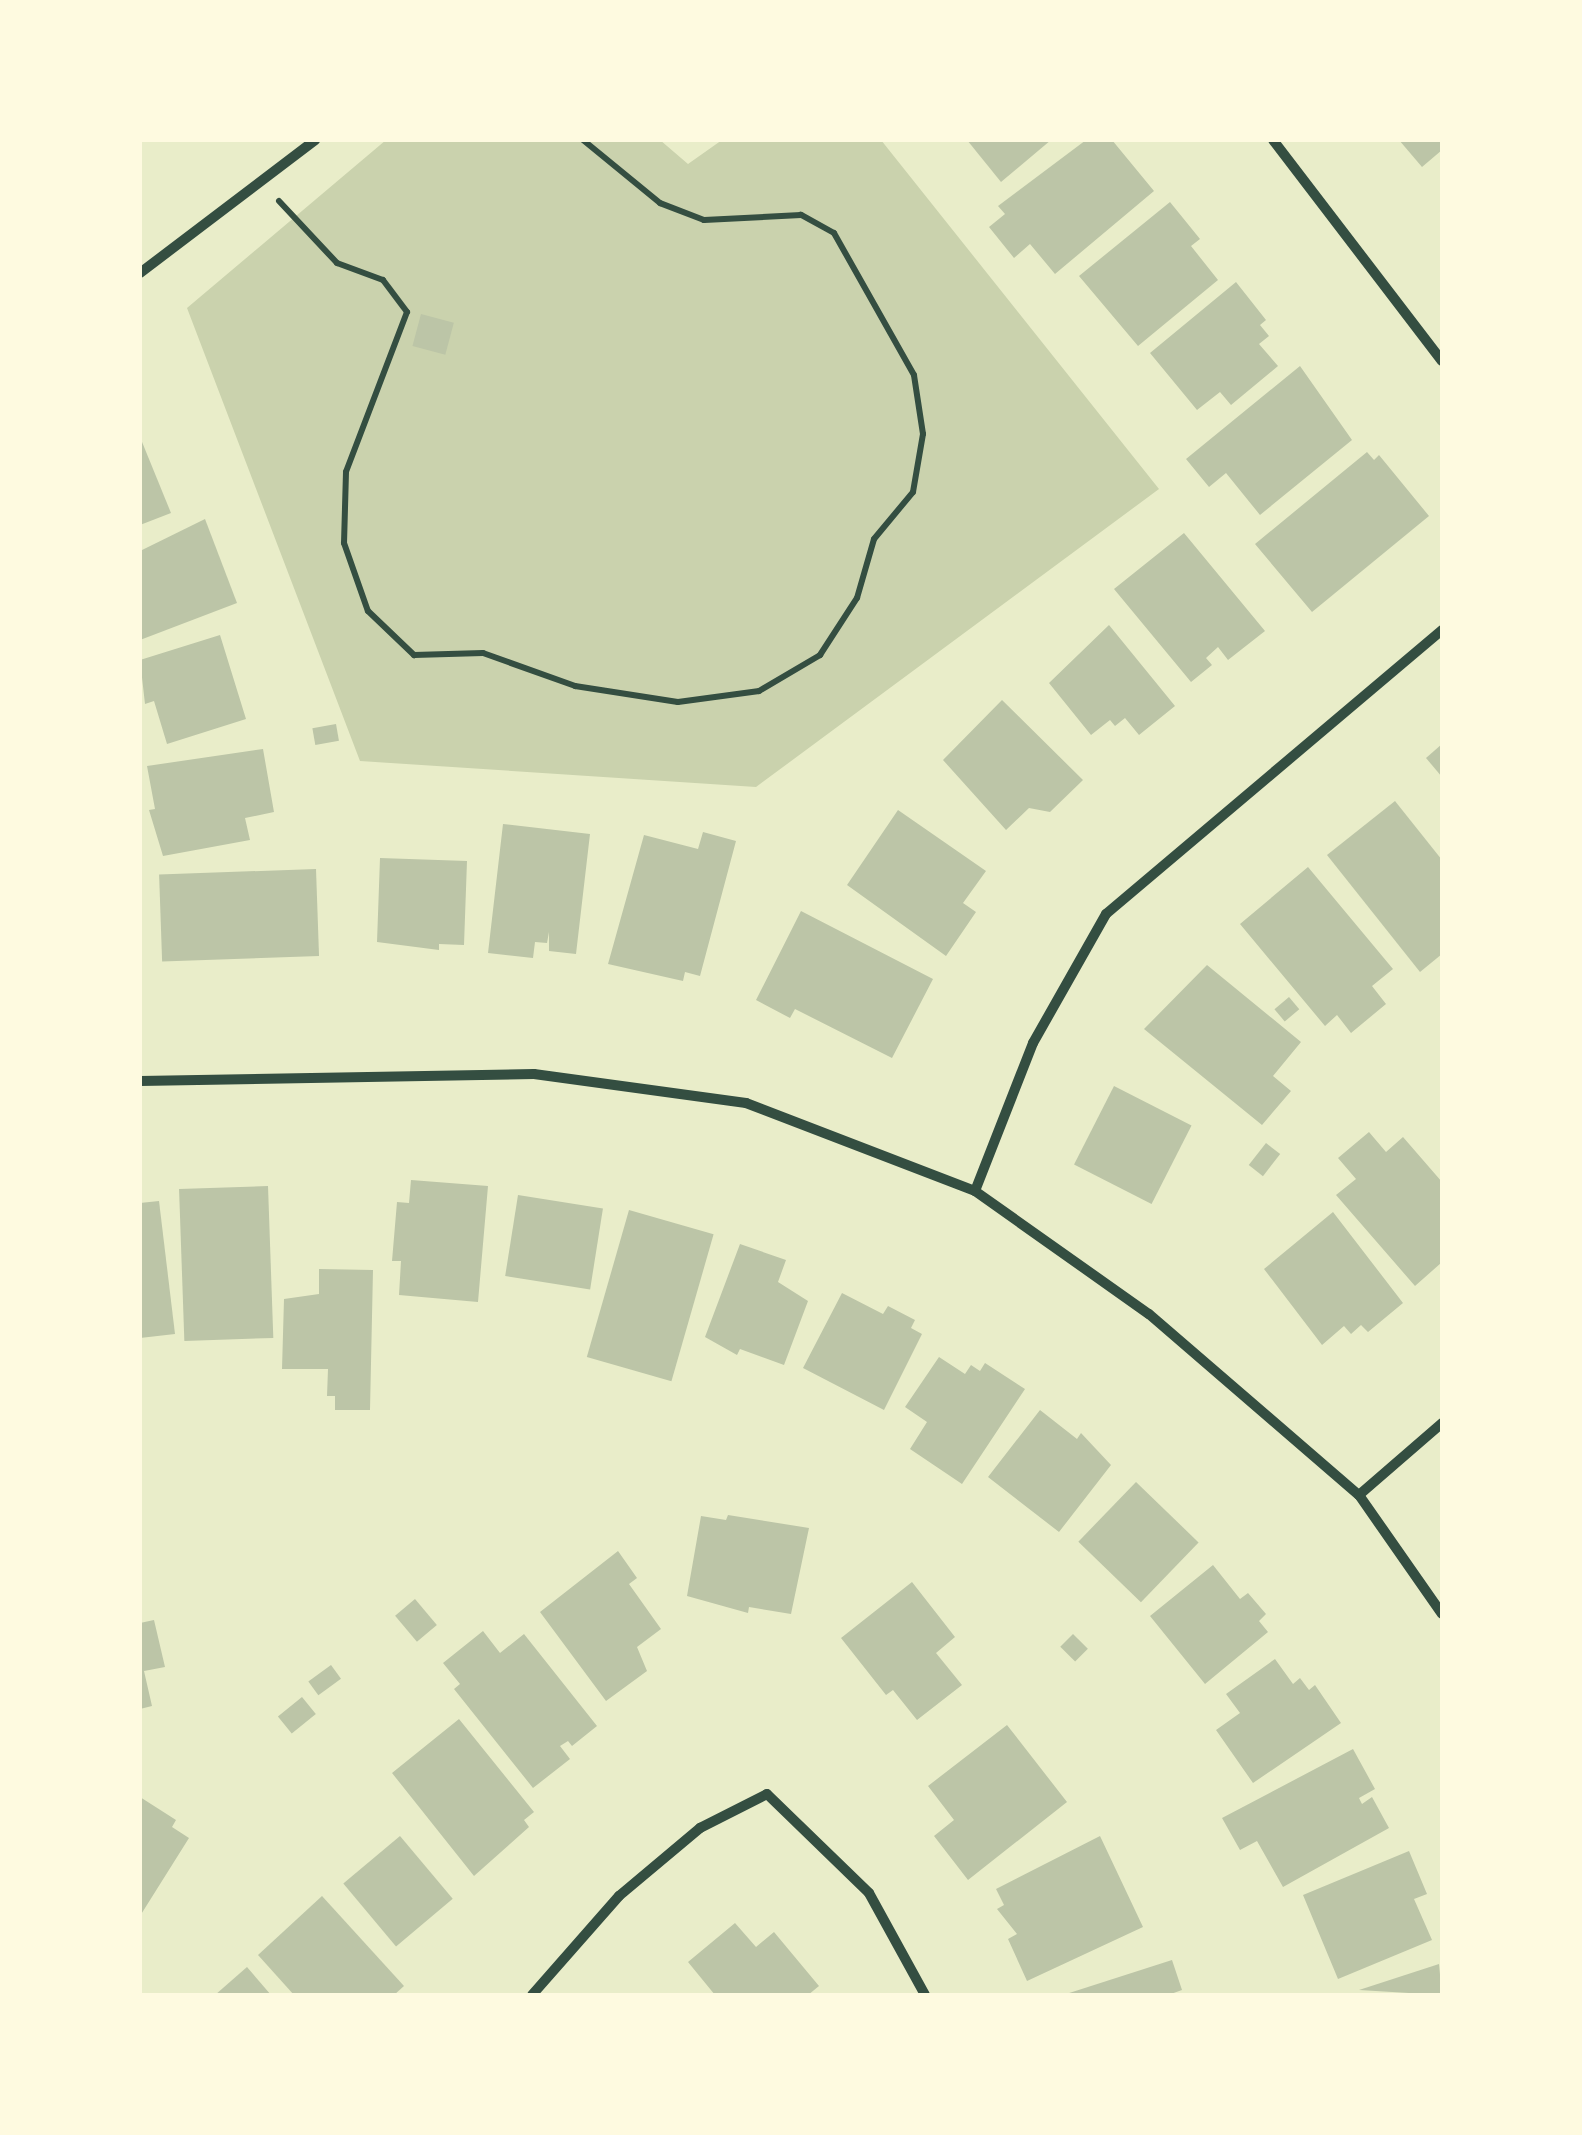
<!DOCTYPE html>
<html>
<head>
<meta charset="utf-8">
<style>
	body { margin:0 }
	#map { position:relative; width:1582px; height:2135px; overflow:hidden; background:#e9edc9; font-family:"PT Sans Narrow",sans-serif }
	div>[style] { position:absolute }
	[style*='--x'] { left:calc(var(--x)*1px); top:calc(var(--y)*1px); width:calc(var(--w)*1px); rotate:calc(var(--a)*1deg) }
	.green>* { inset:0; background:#cad2ad }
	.building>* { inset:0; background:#bcc5a7; transform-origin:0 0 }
	.path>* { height:6px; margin:-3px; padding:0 3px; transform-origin:3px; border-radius:3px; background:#344e41 }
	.minor>* { height:10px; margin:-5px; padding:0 5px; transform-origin:5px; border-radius:5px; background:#344e41 }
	span { translate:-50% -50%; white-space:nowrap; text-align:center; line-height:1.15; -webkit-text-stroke:8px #fefae0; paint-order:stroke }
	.frame { position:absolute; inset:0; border:142px solid #fefae0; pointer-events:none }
</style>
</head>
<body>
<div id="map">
	<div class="green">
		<div style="clip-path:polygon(386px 140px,660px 140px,688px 164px,722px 140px,881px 140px,1159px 489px,756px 787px,360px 761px,187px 308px)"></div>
	</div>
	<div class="building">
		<div style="clip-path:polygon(967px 140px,1051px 140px,1001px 182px)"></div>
		<div style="clip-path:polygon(1086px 140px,1112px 140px,1154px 191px,1055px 274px,1030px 244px,1014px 258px,989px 227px,1005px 214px,998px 206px)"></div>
		<div style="clip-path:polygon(1399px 140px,1442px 140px,1442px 150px,1422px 167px)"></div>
		<div style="clip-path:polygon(1170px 202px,1200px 239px,1191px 246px,1218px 280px,1138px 346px,1079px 276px)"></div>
		<div style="clip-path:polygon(1236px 282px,1266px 320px,1260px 325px,1269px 336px,1259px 344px,1278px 366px,1231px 405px,1220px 392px,1197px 410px,1150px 353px)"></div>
		<div style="left:421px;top:314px;width:34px;height:33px;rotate:15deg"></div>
		<div style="clip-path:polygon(1300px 366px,1352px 440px,1260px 515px,1226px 473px,1209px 487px,1186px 459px)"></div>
		<div style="clip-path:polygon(140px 437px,171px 513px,140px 525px)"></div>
		<div style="clip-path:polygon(1367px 452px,1374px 460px,1379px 455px,1429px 516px,1312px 612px,1255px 544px)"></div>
		<div style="clip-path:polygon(205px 519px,237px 603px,140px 640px,140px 551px)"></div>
		<div style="clip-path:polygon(1184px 533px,1265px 631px,1228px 660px,1218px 647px,1206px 658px,1212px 665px,1191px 682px,1114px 589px)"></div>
		<div style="clip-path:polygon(1109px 625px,1175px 706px,1139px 735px,1125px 718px,1115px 726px,1110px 720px,1091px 735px,1049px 683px)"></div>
		<div style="clip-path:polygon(220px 635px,246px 719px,167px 744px,154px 701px,145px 704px,140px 660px)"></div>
		<div style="clip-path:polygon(1002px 700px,1083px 780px,1050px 812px,1029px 808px,1006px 830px,943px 760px)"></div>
		<div style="left:336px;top:724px;width:17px;height:24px;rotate:80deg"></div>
		<div style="clip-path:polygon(1442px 744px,1442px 777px,1426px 758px)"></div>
		<div style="clip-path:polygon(263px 749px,274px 812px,245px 818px,250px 840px,163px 856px,149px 810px,155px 809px,147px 766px)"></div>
		<div style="clip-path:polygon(1395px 801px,1442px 860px,1442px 954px,1420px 972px,1327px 855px)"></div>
		<div style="clip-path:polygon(898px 810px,986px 871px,963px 903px,976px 912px,946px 956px,847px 885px)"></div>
		<div style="clip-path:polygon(503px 824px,590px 834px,576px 954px,549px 951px,549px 932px,547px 943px,535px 942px,533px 958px,488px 953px)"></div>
		<div style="clip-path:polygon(703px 832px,736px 841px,700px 976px,685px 972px,683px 981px,608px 964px,644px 835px,698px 849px)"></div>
		<div style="clip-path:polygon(380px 858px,467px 861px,464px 945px,439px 944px,439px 950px,377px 942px)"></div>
		<div style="clip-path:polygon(1308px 867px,1393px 969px,1372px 986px,1386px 1004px,1351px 1033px,1337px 1015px,1325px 1026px,1240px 924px)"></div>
		<div style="left:316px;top:869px;width:87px;height:157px;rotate:88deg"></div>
		<div style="clip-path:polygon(801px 911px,933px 979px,892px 1058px,795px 1009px,790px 1018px,756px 1000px)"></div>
		<div style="clip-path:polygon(1207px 965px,1301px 1042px,1273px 1076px,1291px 1091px,1262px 1125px,1144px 1029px)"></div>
		<div style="left:1289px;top:997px;width:16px;height:19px;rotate:50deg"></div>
		<div style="left:1114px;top:1086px;width:87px;height:88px;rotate:27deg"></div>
		<div style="clip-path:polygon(1369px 1132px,1386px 1152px,1403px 1137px,1442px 1182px,1441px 1263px,1415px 1286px,1336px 1195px,1356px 1179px,1338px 1158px)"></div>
		<div style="left:1266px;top:1143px;width:18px;height:28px;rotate:38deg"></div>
		<div style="clip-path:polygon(411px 1180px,488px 1186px,478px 1302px,399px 1295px,401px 1261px,392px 1261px,397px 1202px,409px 1203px)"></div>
		<div style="left:268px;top:1186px;width:152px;height:89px;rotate:88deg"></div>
		<div style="left:518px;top:1195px;width:86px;height:82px;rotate:9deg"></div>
		<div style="clip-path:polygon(159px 1201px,175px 1334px,140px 1338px,140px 1203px)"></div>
		<div style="left:629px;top:1210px;width:88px;height:153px;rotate:16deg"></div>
		<div style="clip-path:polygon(1333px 1212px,1403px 1303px,1368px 1332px,1361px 1325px,1351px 1334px,1344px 1326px,1322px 1345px,1264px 1269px)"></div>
		<div style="clip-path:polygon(740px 1244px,786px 1260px,778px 1282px,808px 1301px,784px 1365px,740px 1349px,737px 1355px,705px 1337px)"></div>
		<div style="clip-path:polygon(319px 1269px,373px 1270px,370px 1410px,335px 1410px,335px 1396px,327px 1396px,328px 1369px,282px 1369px,284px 1299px,319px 1294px)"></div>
		<div style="clip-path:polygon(842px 1293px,883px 1314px,888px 1306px,915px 1320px,911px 1328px,922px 1334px,884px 1410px,803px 1368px)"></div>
		<div style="clip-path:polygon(939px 1357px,965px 1374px,971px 1365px,980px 1371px,985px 1363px,1025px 1389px,962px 1484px,910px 1449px,927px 1422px,905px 1407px)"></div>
		<div style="clip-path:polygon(1040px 1410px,1077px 1439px,1081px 1433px,1111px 1465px,1059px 1532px,988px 1477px)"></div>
		<div style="left:1136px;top:1482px;width:87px;height:83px;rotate:44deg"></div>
		<div style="clip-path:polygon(728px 1515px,809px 1528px,791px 1614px,749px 1607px,748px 1613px,687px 1596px,701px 1516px,726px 1520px)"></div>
		<div style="clip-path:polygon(618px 1551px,637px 1578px,629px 1584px,661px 1629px,637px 1647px,647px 1671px,606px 1701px,540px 1612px)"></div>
		<div style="clip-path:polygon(1213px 1565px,1240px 1599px,1248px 1593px,1266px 1614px,1259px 1621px,1268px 1632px,1205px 1684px,1150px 1616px)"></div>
		<div style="clip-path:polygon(912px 1582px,955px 1637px,936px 1653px,962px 1685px,917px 1720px,893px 1690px,886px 1695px,841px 1638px)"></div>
		<div style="left:415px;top:1599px;width:34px;height:26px;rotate:50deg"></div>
		<div style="clip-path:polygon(154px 1620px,165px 1667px,144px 1671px,152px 1706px,140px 1709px,140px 1623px)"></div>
		<div style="clip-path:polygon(483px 1631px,500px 1653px,524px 1634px,597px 1726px,572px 1746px,568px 1741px,560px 1746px,570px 1759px,533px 1788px,454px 1689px,460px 1684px,443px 1663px)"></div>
		<div style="left:1073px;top:1634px;width:21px;height:18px;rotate:45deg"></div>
		<div style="clip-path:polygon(1275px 1659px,1293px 1684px,1300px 1678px,1309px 1690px,1315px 1685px,1341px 1723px,1253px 1783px,1216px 1730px,1240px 1713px,1226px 1694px)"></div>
		<div style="left:331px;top:1665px;width:17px;height:28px;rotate:54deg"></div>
		<div style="left:302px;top:1697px;width:22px;height:31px;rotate:51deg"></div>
		<div style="clip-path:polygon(459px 1719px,534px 1812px,524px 1820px,529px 1827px,474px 1876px,392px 1773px)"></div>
		<div style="clip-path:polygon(1007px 1725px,1067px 1802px,968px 1880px,934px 1836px,954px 1820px,928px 1786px)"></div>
		<div style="clip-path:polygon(1353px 1749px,1375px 1789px,1359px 1798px,1362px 1804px,1372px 1797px,1389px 1828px,1283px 1887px,1257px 1841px,1240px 1850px,1222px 1818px)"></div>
		<div style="clip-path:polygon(140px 1797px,176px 1820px,172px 1827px,189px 1838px,140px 1916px)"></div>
		<div style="left:400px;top:1836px;width:82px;height:74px;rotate:50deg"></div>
		<div style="clip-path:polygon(1100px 1836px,1143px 1927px,1027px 1981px,1008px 1939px,1017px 1934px,997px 1909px,1004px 1905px,996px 1889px)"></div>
		<div style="clip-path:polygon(1409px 1851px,1427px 1894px,1414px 1899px,1432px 1940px,1338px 1979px,1303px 1895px)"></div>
		<div style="clip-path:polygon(322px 1896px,404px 1986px,394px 1995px,294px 1995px,258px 1955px)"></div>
		<div style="clip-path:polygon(735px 1923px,756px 1947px,774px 1932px,819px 1986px,808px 1995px,715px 1995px,688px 1962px)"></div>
		<div style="clip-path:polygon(1172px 1960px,1182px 1990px,1168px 1995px,1063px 1995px)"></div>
		<div style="clip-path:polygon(1439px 1964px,1442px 1995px,1359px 1990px)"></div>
		<div style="clip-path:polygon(247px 1967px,271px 1995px,215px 1995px)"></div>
	</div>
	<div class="path">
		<div style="--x:279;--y:201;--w:85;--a:46.9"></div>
		<div style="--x:337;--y:263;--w:49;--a:20.3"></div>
		<div style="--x:383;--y:280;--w:40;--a:53"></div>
		<div style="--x:407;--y:312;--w:171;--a:110.9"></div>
		<div style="--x:346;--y:472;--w:71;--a:91.6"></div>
		<div style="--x:344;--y:543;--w:72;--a:70.6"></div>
		<div style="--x:368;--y:611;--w:64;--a:43.7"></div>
		<div style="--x:414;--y:655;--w:69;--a:-1.7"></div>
		<div style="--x:483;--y:653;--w:98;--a:19.7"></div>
		<div style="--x:575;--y:686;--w:104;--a:8.8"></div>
		<div style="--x:678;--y:702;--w:82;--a:-7.7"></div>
		<div style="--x:759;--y:691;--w:71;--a:-30.5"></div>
		<div style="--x:820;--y:655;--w:68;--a:-57"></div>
		<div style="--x:857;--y:598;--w:61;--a:-73.9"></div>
		<div style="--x:874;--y:539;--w:61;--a:-50.3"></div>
		<div style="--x:913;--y:492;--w:59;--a:-80.2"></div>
		<div style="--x:923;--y:434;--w:60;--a:-98.7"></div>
		<div style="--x:914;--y:375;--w:163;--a:-119.4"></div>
		<div style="--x:834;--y:233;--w:38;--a:-151"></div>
		<div style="--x:801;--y:215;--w:97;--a:177"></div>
		<div style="--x:704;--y:220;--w:47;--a:-158.9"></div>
		<div style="--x:660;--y:203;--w:99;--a:-140.7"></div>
	</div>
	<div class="minor">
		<div style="--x:1273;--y:140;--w:278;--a:52.6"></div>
		<div style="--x:140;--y:273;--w:220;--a:-37.2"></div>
		<div style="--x:140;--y:1081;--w:394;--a:-1"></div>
		<div style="--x:534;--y:1074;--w:214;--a:7.8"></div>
		<div style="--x:746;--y:1103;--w:245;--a:21"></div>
		<div style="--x:975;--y:1191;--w:213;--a:35.3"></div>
		<div style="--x:1149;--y:1314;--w:277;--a:40.8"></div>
		<div style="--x:1359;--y:1495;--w:145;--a:55.1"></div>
		<div style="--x:975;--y:1191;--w:159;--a:-68.6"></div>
		<div style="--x:1033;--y:1043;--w:148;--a:-60.5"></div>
		<div style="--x:1106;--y:914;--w:440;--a:-40.2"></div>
		<div style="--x:1359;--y:1495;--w:110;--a:-40.9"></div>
		<div style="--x:532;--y:1995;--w:132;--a:-48.7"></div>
		<div style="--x:619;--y:1896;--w:106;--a:-40"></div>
		<div style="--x:700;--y:1828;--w:75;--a:-26.9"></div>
		<div style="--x:767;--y:1794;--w:142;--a:44.1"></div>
		<div style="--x:869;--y:1893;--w:116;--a:61.2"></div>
	</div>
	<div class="frame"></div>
</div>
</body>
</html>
